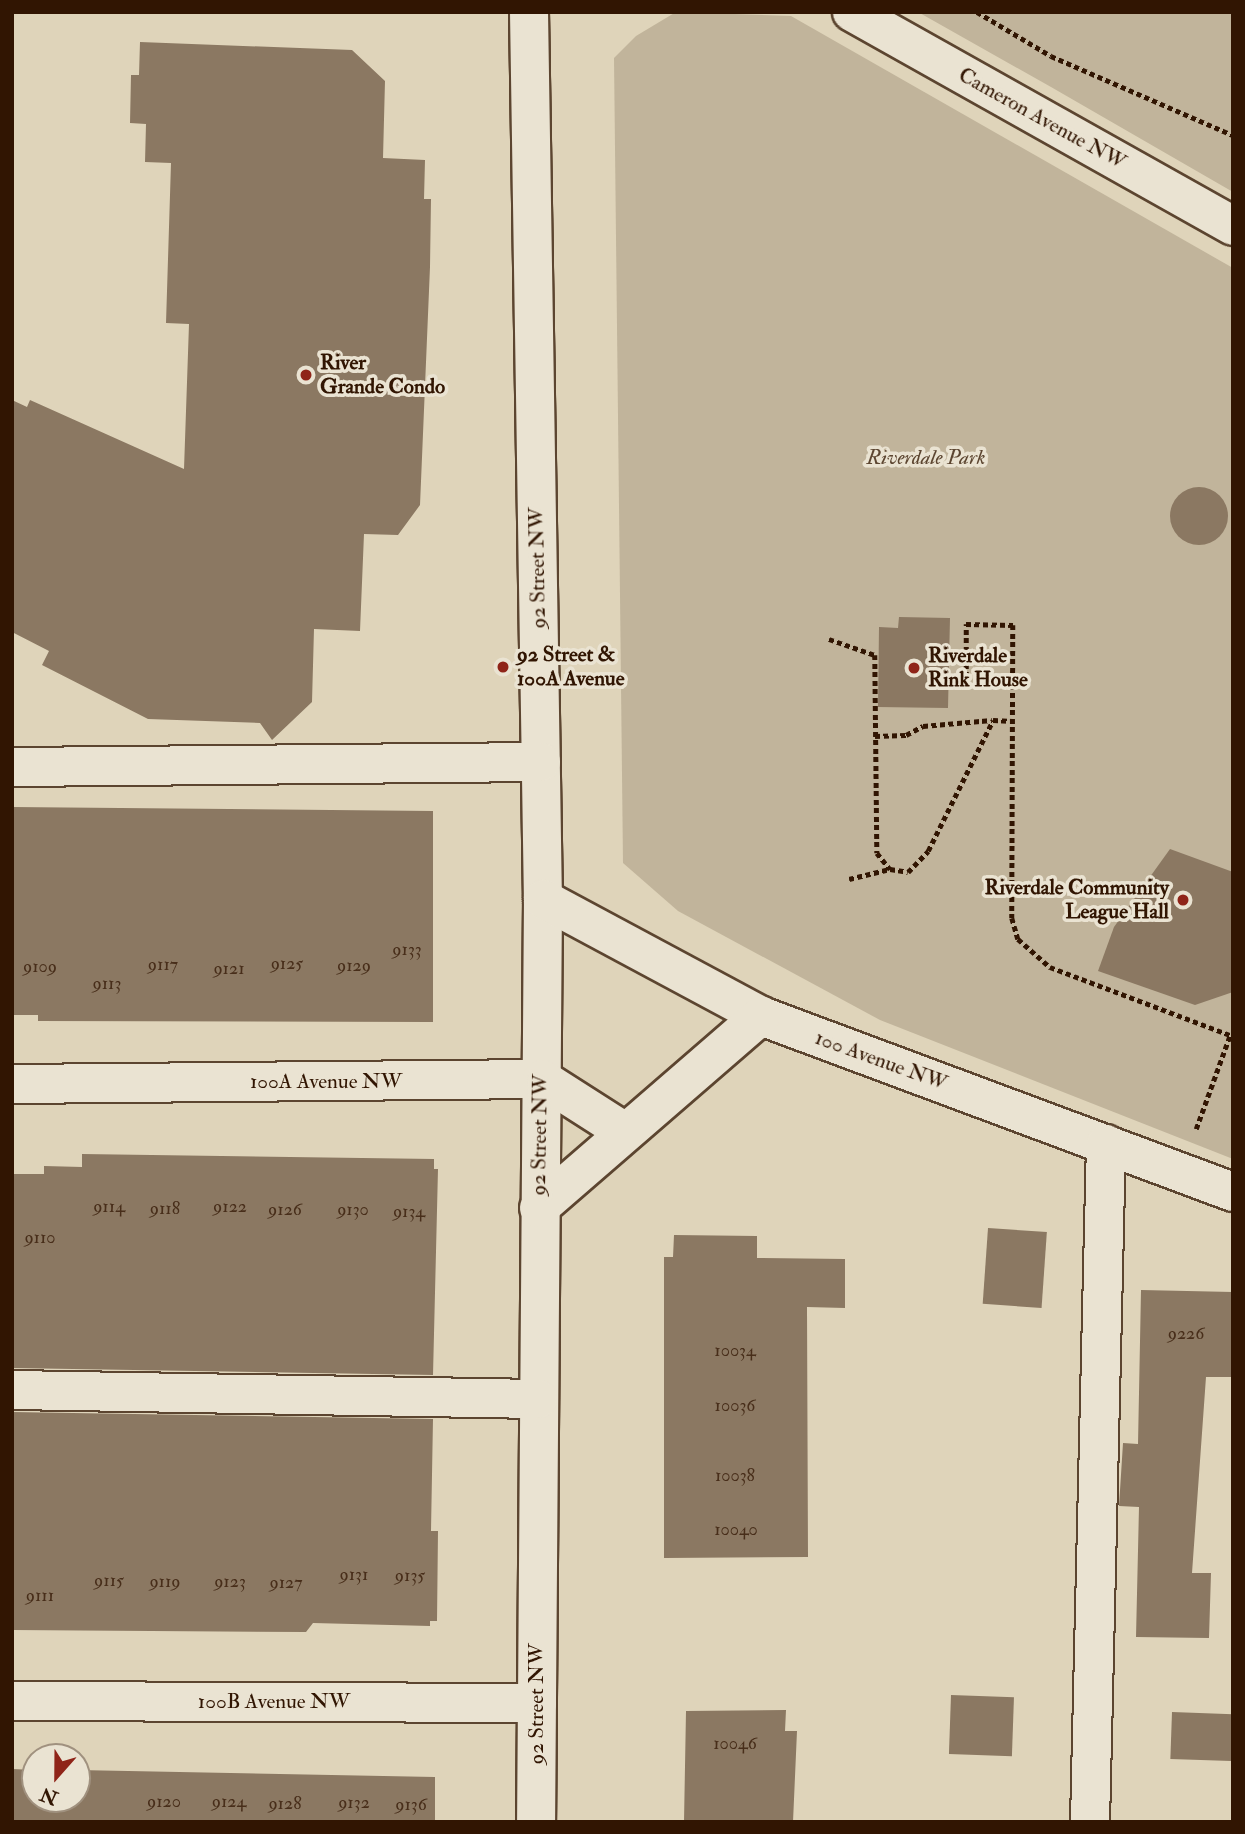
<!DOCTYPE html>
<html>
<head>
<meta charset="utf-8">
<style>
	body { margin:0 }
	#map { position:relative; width:1245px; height:1834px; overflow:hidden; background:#dfd4ba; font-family:"IM FELL Double Pica",serif }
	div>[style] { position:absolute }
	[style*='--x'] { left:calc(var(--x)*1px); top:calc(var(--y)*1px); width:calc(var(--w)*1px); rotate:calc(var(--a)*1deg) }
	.green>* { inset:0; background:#c1b49b }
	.building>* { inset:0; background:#8b7862; transform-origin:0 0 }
	.round { border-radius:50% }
	.path>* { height:4.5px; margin-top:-2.25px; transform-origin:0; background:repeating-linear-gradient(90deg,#311502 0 5px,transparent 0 8.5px) }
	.roads { filter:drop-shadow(2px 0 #5c4530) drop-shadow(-2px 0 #5c4530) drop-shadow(0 2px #5c4530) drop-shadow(0 -2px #5c4530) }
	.minor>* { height:38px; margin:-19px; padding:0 19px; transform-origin:19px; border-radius:19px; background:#eae3d2 }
	.dots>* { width:19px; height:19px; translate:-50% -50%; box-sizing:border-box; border:4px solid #eae3d2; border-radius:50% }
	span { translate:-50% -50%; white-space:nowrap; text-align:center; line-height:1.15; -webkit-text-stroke:7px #eae3d2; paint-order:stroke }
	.number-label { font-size:18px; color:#482e1a }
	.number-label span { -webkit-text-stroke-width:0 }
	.street-label { font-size:21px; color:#311502 }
	.poi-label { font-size:21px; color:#311502; font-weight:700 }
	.left { translate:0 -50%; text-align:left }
	.right { translate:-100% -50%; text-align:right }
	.park-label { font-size:21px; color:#5c4530; font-style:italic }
	.frame { position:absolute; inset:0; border:14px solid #311502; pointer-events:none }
	.north { position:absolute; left:21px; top:1743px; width:70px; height:70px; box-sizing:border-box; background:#eae3d2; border:2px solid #a0917f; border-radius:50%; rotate:201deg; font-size:19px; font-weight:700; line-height:28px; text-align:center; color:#311502 }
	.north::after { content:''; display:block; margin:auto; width:24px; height:32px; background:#8f2418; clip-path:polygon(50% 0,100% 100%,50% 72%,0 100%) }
</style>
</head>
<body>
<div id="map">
	<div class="green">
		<div style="clip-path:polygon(676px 12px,791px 16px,1233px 268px,1233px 1159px,880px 1020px,678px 911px,623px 863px,614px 58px,636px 36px)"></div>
		<div style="clip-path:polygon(918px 12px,1233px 12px,1233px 192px,1051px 87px)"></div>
	</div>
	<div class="building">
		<div style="clip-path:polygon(140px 42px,352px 50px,385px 81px,383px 158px,425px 160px,424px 199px,431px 199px,430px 267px,420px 505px,398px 535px,364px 534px,360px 631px,314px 629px,312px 702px,272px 740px,260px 723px,148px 719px,42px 665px,49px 651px,12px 632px,12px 400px,27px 407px,30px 400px,184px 469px,189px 324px,166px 323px,171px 163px,145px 162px,146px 124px,130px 123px,131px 75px,139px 75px)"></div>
		<div class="round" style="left:1170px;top:487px;width:58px;height:58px"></div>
		<div style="clip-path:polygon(899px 617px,950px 618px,948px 708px,878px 707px,879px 627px,898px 628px)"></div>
		<div style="clip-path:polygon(12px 807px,433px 811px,433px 1022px,38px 1021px,38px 1015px,12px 1015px)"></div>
		<div style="clip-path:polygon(1170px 849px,1233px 872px,1233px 992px,1195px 1005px,1098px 971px,1114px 927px)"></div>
		<div style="clip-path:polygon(82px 1154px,434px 1159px,434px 1169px,438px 1169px,433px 1375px,12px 1368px,12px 1174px,44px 1174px,44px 1166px,82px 1167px)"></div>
		<div style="left:988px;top:1228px;width:59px;height:76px;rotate:4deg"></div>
		<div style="clip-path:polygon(674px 1235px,757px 1236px,757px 1258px,845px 1259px,845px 1308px,807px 1307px,808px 1557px,664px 1558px,664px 1257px,673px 1257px)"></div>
		<div style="clip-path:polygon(1141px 1290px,1233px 1292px,1233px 1377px,1206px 1377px,1192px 1573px,1211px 1573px,1209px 1638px,1136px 1637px,1139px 1507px,1119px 1506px,1123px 1443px,1138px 1444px)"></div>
		<div style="clip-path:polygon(12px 1412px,433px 1419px,431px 1531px,438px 1531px,437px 1621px,430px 1621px,430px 1626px,313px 1623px,306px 1632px,12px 1630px)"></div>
		<div style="left:951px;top:1695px;width:63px;height:59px;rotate:2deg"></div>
		<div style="clip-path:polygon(786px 1710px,785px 1731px,797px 1731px,793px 1822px,684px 1822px,686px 1711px)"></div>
		<div style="left:1172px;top:1712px;width:61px;height:47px;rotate:2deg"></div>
		<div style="clip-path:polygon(12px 1769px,35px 1770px,35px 1799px,77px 1799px,77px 1770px,435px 1777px,435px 1822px,12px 1822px)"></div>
	</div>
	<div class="path">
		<div style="--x:977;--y:12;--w:86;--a:30.7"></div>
		<div style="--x:1051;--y:56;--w:198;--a:23.5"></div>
		<div style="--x:829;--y:639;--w:49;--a:19.2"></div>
		<div style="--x:875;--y:655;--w:198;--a:89.4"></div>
		<div style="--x:877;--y:853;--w:21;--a:51"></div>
		<div style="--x:890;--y:869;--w:18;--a:9"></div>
		<div style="--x:908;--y:872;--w:29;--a:-46"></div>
		<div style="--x:928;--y:851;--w:146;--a:-63.6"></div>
		<div style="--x:993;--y:720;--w:20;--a:3"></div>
		<div style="--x:966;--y:677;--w:53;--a:-90"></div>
		<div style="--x:966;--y:624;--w:47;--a:1.2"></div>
		<div style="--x:1013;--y:625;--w:293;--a:90.2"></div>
		<div style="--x:1012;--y:918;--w:22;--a:74"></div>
		<div style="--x:1018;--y:939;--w:43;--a:41.2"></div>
		<div style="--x:1050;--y:967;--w:196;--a:20.7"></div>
		<div style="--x:875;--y:736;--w:31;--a:-2"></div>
		<div style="--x:906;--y:735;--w:19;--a:-28"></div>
		<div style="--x:923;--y:726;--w:69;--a:-5"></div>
		<div style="--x:849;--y:879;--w:42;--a:-13.7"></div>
		<div style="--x:1196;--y:1129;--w:100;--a:-70.1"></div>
	</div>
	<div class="roads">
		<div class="minor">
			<div style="--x:529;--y:12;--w:887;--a:89.1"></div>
			<div style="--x:543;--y:899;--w:923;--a:90.43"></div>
			<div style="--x:852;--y:12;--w:437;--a:29.3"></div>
			<div style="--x:12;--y:767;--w:529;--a:-0.54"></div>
			<div style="--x:543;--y:899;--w:247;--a:28.2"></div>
			<div style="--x:761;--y:1016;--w:504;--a:20.45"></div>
			<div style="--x:12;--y:1084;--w:530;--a:-0.54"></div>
			<div style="--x:542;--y:1079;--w:98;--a:32.6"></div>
			<div style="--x:539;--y:1208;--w:294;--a:-40.9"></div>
			<div style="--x:12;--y:1390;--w:526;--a:0.98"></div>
			<div style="--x:12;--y:1701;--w:525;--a:0.22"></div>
			<div style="--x:1090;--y:1822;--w:678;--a:-88.65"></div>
		</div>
	</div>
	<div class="dots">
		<div style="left:306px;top:375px;background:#8f2418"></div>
		<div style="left:503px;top:667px;background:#8f2418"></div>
		<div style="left:914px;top:668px;background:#8f2418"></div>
		<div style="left:1183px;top:900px;background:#8f2418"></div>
	</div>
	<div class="number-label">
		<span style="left:407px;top:950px">9133</span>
		<span style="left:287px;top:964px">9125</span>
		<span style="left:163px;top:965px">9117</span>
		<span style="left:354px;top:966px">9129</span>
		<span style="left:40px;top:967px">9109</span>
		<span style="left:229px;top:969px">9121</span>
		<span style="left:107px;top:984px">9113</span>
		<span style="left:109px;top:1207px">9114</span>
		<span style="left:230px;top:1207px">9122</span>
		<span style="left:165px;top:1209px">9118</span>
		<span style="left:285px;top:1210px">9126</span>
		<span style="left:353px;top:1210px">9130</span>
		<span style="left:409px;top:1212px">9134</span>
		<span style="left:40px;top:1238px">9110</span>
		<span style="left:1186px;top:1334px">9226</span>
		<span style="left:735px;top:1351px">10034</span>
		<span style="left:735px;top:1406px">10036</span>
		<span style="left:735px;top:1476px">10038</span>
		<span style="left:736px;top:1530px">10040</span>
		<span style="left:354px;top:1575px">9131</span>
		<span style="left:410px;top:1576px">9135</span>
		<span style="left:109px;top:1581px">9115</span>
		<span style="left:165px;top:1582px">9119</span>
		<span style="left:230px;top:1582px">9123</span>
		<span style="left:286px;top:1583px">9127</span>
		<span style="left:40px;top:1596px">9111</span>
		<span style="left:735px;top:1744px">10046</span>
		<span style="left:164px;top:1802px">9120</span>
		<span style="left:229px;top:1802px">9124</span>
		<span style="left:354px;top:1803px">9132</span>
		<span style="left:285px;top:1804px">9128</span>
		<span style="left:411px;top:1805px">9136</span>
	</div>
	<div class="street-label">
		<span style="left:1042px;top:119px;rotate:29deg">Cameron Avenue NW</span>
		<span style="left:538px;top:568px;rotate:-91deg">92 Street NW</span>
		<span style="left:881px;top:1061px;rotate:20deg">100 Avenue NW</span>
		<span style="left:326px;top:1082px">100A Avenue NW</span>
		<span style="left:540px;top:1135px;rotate:-89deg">92 Street NW</span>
		<span style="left:274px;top:1702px">100B Avenue NW</span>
		<span style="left:537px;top:1704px;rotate:-90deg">92 Street NW</span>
	</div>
	<div class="poi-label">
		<span class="left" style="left:320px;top:375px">River<br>Grande Condo</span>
		<span class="left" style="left:517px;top:667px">92 Street &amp;<br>100A Avenue</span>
		<span class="left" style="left:928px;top:668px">Riverdale<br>Rink House</span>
		<span class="right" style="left:1169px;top:900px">Riverdale Community<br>League Hall</span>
	</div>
	<div class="park-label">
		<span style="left:926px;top:458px">Riverdale Park</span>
	</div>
	<div class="frame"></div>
	<div class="north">N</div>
</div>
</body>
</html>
